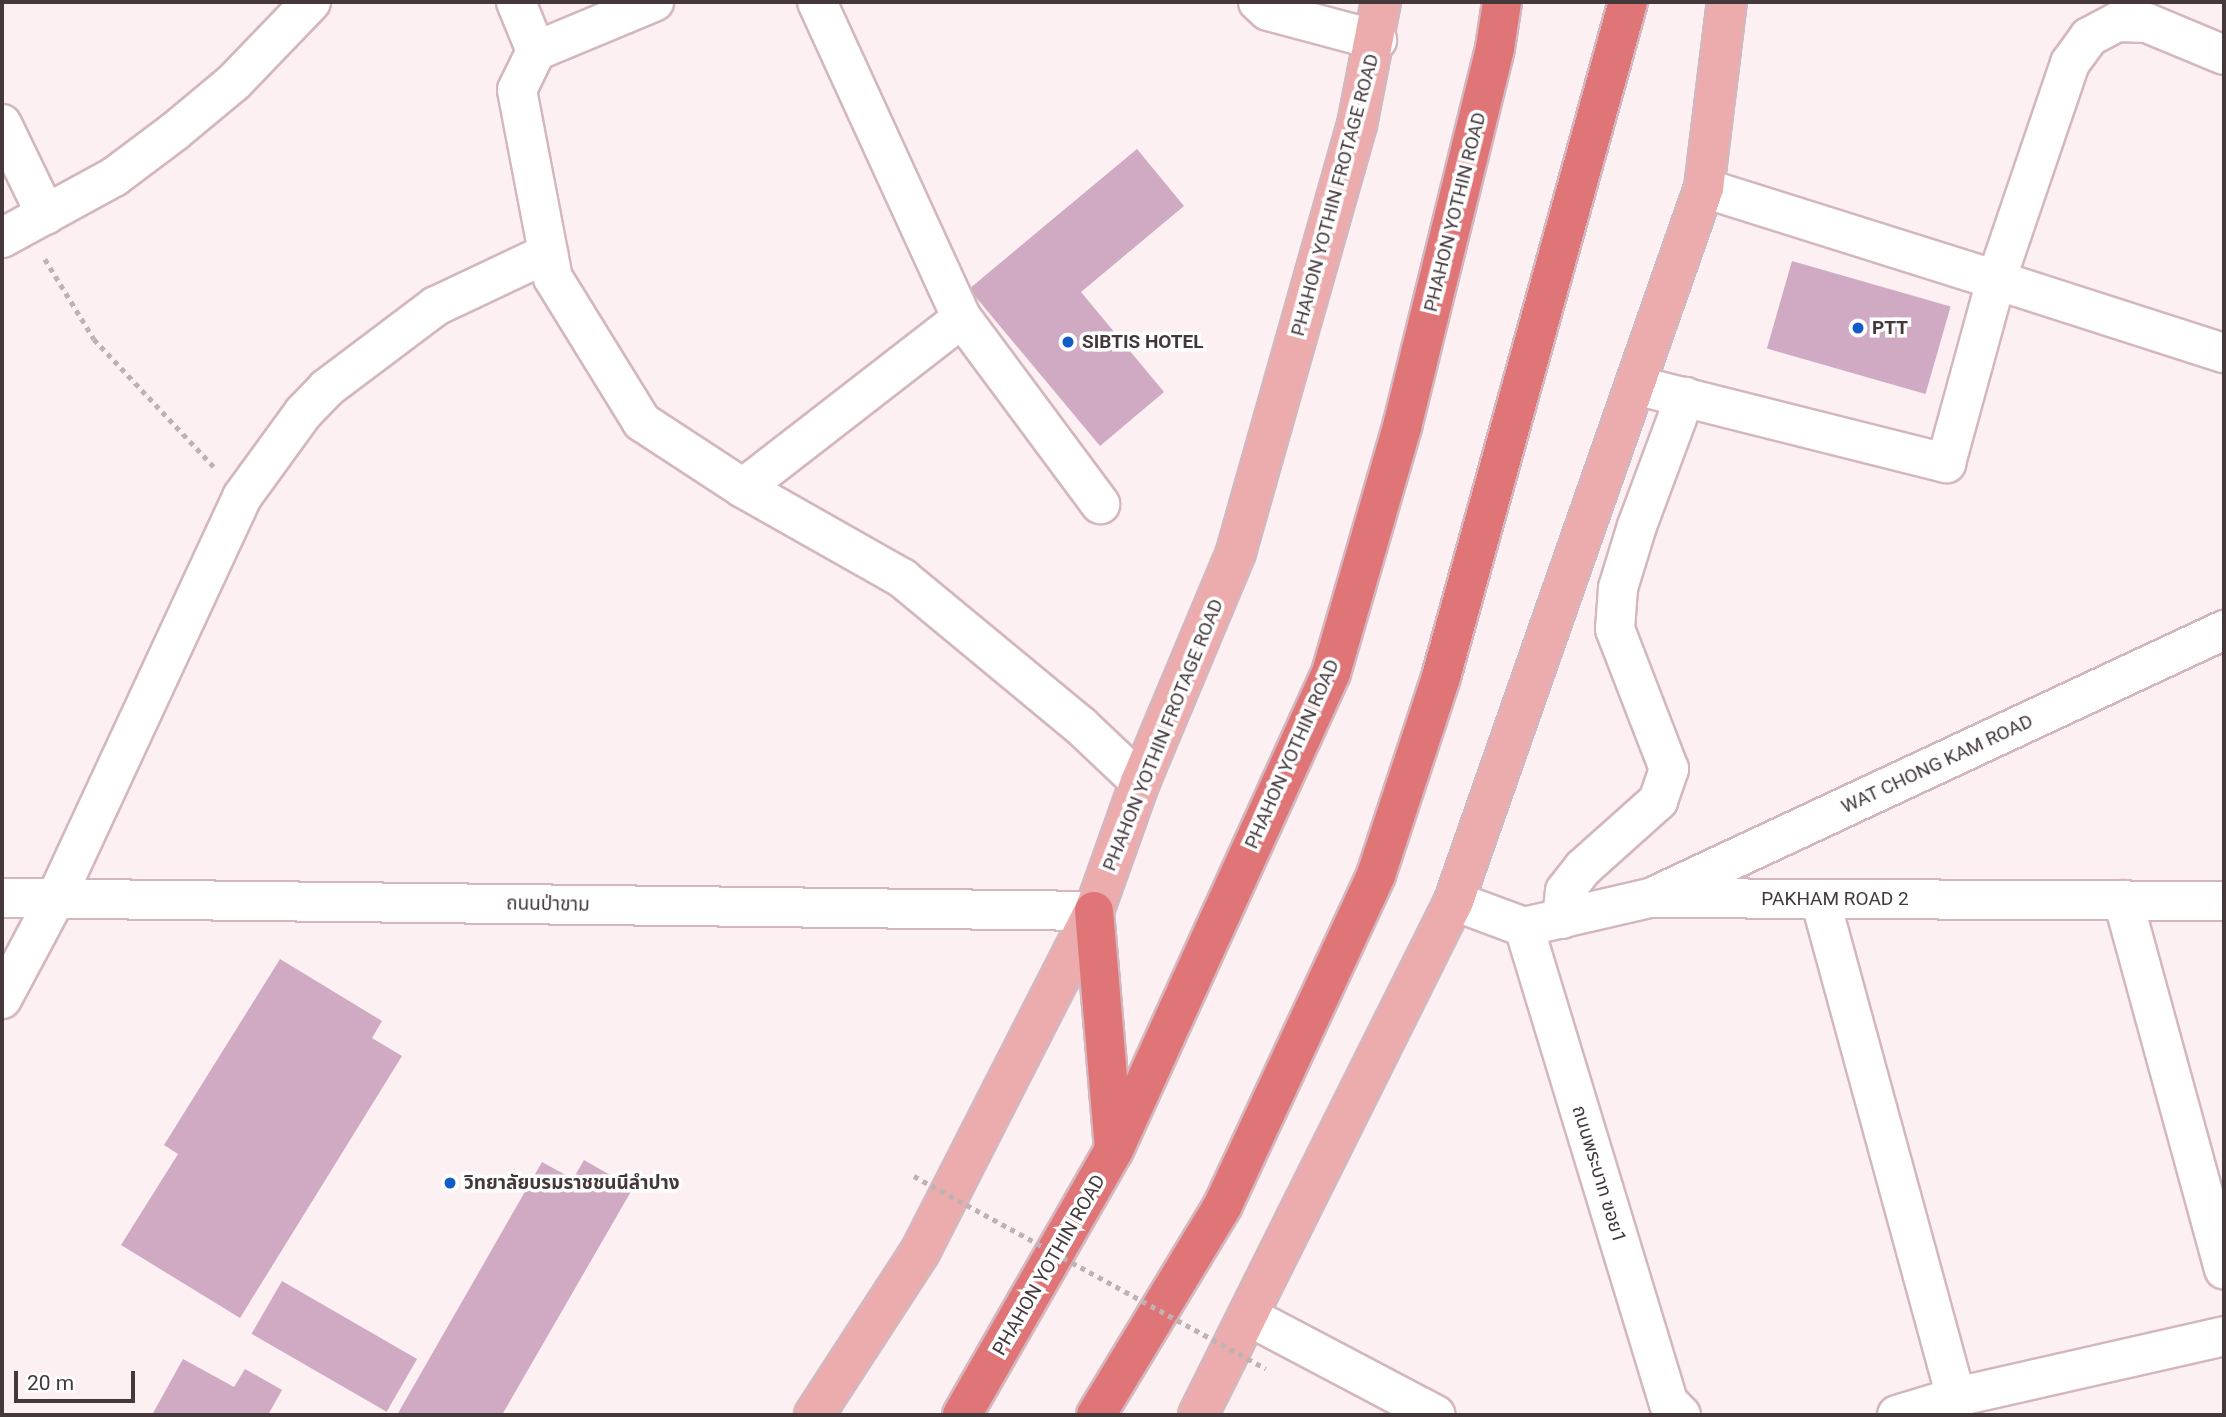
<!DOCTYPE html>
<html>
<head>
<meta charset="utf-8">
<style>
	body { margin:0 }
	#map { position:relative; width:2226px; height:1417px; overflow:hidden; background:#fdf0f3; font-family:Roboto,"Noto Sans Thai",sans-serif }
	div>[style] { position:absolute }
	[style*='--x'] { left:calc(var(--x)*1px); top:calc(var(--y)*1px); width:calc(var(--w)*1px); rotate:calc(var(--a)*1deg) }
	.building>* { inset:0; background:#d0aac2; transform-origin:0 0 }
	.path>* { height:4.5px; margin-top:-2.25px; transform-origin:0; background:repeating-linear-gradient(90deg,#bfb2b5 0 5px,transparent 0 10px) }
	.roads { filter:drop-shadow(2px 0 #d4b7be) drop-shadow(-2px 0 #d4b7be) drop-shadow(0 2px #d4b7be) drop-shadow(0 -2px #d4b7be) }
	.minor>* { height:38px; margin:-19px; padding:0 19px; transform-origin:19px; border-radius:19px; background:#fff }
	.major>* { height:38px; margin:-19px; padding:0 19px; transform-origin:19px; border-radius:19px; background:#ecacad }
	.highway>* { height:38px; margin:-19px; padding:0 19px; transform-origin:19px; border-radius:19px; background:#df7576 }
	.path-bridge>* { height:4.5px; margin-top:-2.25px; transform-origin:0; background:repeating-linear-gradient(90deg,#bfb2b5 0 5px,transparent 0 10px) }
	.dots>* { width:19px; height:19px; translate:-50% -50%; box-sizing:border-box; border:4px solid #fff; border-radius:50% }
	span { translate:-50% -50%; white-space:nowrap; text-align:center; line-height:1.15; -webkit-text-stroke:7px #fff; paint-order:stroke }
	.street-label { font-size:19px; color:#44383b }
	.poi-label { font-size:19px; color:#44383b; font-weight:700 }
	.left { translate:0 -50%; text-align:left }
	.frame { position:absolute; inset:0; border:4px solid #44383b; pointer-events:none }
	.scale { position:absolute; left:14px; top:1371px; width:121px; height:32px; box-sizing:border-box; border:4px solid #44383b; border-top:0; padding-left:9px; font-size:21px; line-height:24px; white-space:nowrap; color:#44383b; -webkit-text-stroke:5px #fff; paint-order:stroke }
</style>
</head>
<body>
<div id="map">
	<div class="building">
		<div style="clip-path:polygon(1137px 149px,1184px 206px,1081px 292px,1164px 392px,1100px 446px,969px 289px)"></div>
		<div style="left:1792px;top:261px;width:165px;height:91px;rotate:16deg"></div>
		<div style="clip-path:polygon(280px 959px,382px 1021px,372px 1038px,402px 1056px,240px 1318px,121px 1245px,178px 1154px,164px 1145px)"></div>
		<div style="clip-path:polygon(584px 1160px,633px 1188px,502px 1415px,397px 1415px,542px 1162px,573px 1179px)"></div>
		<div style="left:282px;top:1281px;width:156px;height:61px;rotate:30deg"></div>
		<div style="clip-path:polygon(183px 1359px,234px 1387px,245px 1369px,282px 1390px,268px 1415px,152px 1415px)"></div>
	</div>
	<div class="path">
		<div style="--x:45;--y:259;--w:94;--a:58.5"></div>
		<div style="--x:94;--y:339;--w:177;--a:46.8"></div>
	</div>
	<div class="roads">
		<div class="minor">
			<div style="--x:516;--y:2;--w:53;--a:67.8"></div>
			<div style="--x:536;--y:51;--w:43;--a:116"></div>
			<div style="--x:517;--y:90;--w:191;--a:79.2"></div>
			<div style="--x:553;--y:278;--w:169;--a:58.3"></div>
			<div style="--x:642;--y:422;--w:121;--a:33.2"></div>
			<div style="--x:743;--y:488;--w:183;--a:29.5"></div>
			<div style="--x:902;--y:578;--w:232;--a:39.6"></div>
			<div style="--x:1081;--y:726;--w:81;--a:43.5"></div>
			<div style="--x:817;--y:2;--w:348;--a:65.4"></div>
			<div style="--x:962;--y:318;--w:232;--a:53.4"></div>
			<div style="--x:1258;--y:2;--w:13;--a:42"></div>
			<div style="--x:1268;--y:11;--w:113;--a:14.9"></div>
			<div style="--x:536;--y:51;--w:128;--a:-22.6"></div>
			<div style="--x:2224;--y:55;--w:83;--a:-157.4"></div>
			<div style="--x:2147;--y:23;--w:30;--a:-178"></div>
			<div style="--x:2117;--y:22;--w:32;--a:152"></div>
			<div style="--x:2089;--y:37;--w:32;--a:126"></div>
			<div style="--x:2070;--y:63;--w:229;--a:108.8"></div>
			<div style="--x:1996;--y:280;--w:239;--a:17.8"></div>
			<div style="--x:2;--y:124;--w:101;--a:64.2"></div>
			<div style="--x:2;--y:238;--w:128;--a:-28.6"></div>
			<div style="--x:114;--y:177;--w:75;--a:-36.9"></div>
			<div style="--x:174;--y:132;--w:78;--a:-39.8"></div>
			<div style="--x:234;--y:82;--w:111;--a:-46.1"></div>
			<div style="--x:1635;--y:385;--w:321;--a:14.1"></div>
			<div style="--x:1946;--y:463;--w:190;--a:-74.7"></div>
			<div style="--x:1996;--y:280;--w:306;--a:-162.5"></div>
			<div style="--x:743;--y:488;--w:277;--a:-37.8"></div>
			<div style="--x:1659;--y:894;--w:624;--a:-25.04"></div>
			<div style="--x:2;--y:898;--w:1092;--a:0.68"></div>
			<div style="--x:1820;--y:899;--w:516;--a:74.73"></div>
			<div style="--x:2123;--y:900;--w:383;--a:74.7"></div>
			<div style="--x:1454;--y:901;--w:75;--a:20.4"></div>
			<div style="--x:1524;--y:927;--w:129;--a:-13"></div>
			<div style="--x:1650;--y:898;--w:574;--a:0.3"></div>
			<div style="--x:1562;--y:919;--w:28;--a:-84"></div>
			<div style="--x:1565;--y:891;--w:29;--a:-52"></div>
			<div style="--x:1583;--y:868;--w:101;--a:-41.8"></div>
			<div style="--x:1658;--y:801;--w:34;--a:-71"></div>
			<div style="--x:1669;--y:769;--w:150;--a:-111.1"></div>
			<div style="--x:1615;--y:629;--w:41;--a:-85.8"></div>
			<div style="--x:1618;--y:588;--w:65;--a:-73"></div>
			<div style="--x:1637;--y:526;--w:138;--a:-69.6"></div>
			<div style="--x:1524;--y:927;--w:498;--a:73.1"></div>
			<div style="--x:1669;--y:1403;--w:17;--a:45"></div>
			<div style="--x:2;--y:999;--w:115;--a:-61.9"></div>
			<div style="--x:56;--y:898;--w:442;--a:-65.1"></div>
			<div style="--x:242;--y:497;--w:104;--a:-54"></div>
			<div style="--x:303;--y:413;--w:35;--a:-46"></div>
			<div style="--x:327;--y:388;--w:136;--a:-37"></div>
			<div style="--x:436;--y:306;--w:124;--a:-25.3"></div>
			<div style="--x:1248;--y:1316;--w:212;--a:27.8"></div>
			<div style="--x:1897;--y:1415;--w:62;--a:-17"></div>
			<div style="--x:1956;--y:1397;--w:275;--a:-12.8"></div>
		</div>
		<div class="major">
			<div style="--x:814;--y:1415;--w:194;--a:-57"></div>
			<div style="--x:920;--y:1252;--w:383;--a:-63"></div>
			<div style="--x:1094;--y:911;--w:137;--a:-70.4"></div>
			<div style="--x:1140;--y:782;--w:249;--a:-67.3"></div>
			<div style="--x:1236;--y:552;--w:444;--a:-74.2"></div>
			<div style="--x:1357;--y:125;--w:125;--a:-79"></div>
			<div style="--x:1198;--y:1415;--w:574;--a:-63.52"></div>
			<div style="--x:1454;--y:901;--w:756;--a:-70.68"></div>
			<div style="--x:1704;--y:188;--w:187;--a:-83"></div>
		</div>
		<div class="highway">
			<div style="--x:1094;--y:911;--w:238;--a:85.2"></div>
			<div style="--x:962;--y:1415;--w:305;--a:-60.2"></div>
			<div style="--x:1114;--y:1150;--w:524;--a:-65.54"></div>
			<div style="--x:1331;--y:673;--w:256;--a:-73.9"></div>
			<div style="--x:1402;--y:427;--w:390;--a:-76.2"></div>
			<div style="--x:1495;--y:48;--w:47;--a:-81.3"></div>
			<div style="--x:1096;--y:1415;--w:245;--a:-58.8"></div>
			<div style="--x:1223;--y:1205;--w:364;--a:-65.1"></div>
			<div style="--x:1376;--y:875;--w:208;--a:-71.8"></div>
			<div style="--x:1441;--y:677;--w:700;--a:-74.52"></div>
		</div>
	</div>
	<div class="path-bridge">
		<div style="--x:914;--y:1176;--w:401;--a:28.7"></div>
	</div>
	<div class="dots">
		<div style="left:1858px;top:328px;background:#115cc7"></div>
		<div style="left:1068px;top:342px;background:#115cc7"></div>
		<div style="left:450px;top:1183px;background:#115cc7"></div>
	</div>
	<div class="street-label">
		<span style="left:1335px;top:195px;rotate:-75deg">PHAHON YOTHIN FROTAGE ROAD</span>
		<span style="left:1455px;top:212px;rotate:-76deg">PHAHON YOTHIN ROAD</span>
		<span style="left:1163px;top:735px;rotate:-68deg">PHAHON YOTHIN FROTAGE ROAD</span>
		<span style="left:1292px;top:754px;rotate:-66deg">PHAHON YOTHIN ROAD</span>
		<span style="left:1937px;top:764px;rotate:-25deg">WAT CHONG KAM ROAD</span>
		<span style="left:1835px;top:899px">PAKHAM ROAD 2</span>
		<span style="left:548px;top:904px;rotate:1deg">ถนนป่าขาม</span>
		<span style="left:1599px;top:1174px;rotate:73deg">ถนนพระบาท ฃอย1</span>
		<span style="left:1049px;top:1265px;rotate:-60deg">PHAHON YOTHIN ROAD</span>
	</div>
	<div class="poi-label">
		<span class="left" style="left:1872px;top:328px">PTT</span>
		<span class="left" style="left:1082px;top:342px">SIBTIS HOTEL</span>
		<span class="left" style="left:464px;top:1183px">วิทยาลัยบรมราชชนนีลำปาง</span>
	</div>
	<div class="frame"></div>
	<div class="scale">20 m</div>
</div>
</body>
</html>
